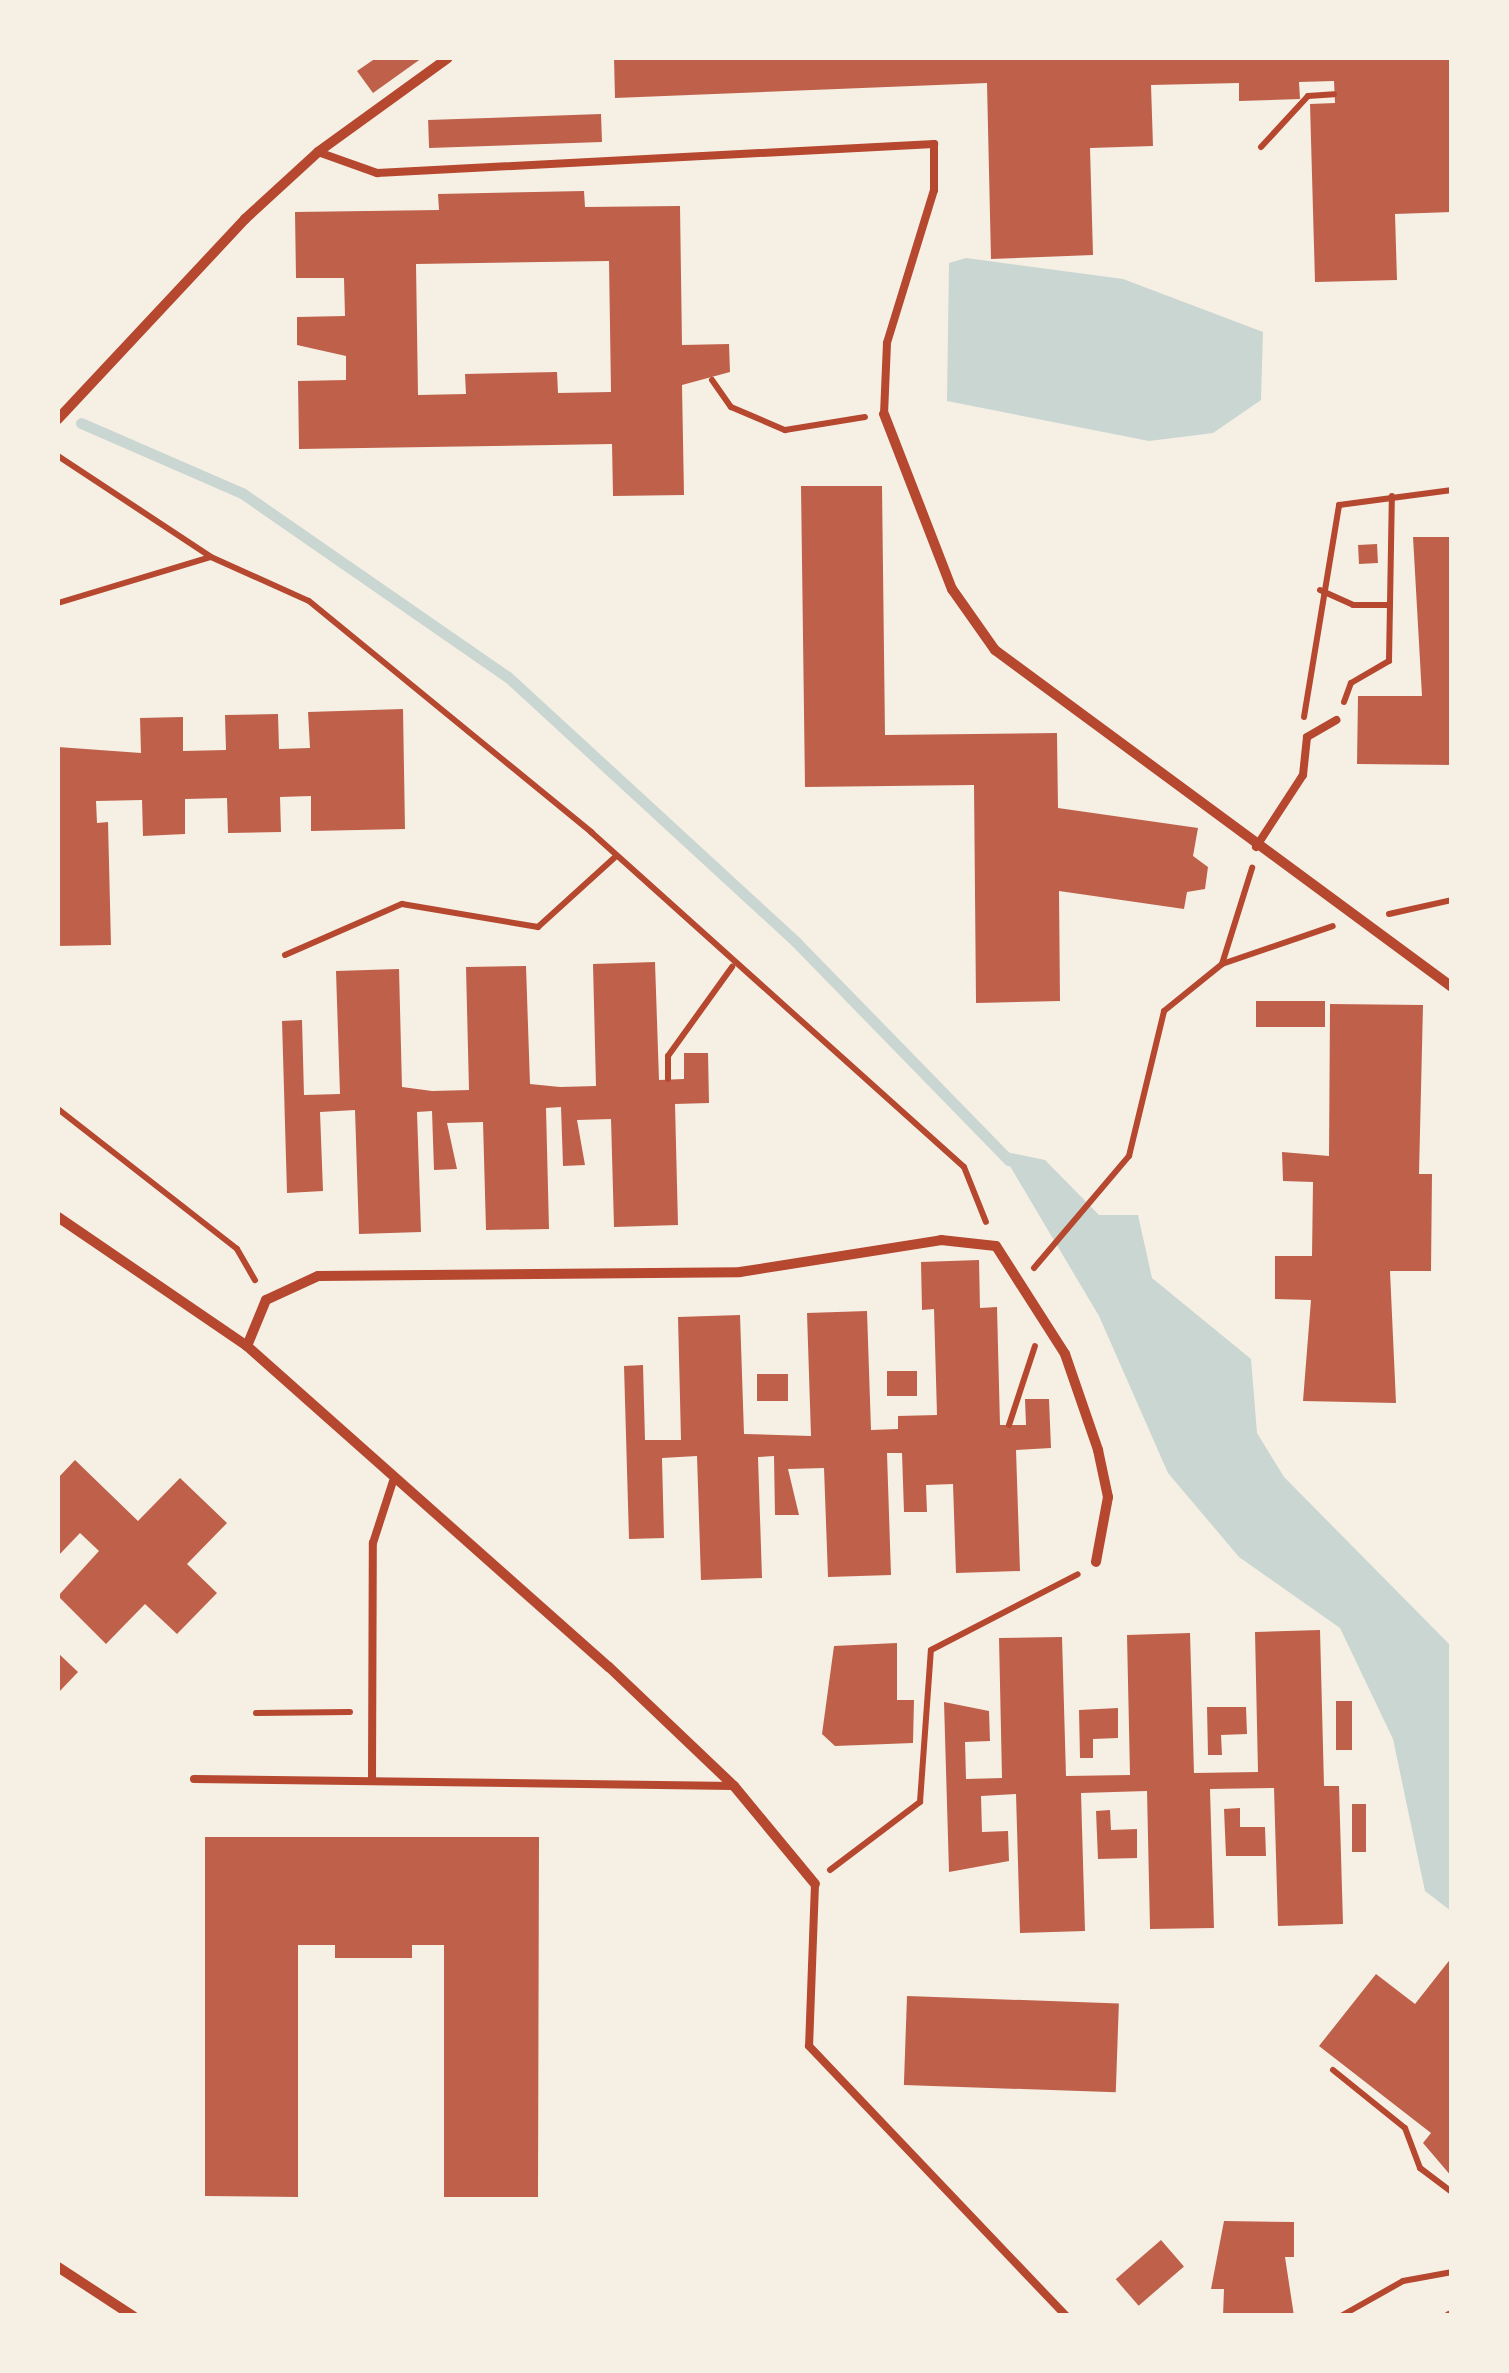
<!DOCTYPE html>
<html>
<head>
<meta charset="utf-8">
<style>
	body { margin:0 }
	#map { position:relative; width:1509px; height:2373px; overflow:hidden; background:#f6efe4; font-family:"Fira Sans Condensed",sans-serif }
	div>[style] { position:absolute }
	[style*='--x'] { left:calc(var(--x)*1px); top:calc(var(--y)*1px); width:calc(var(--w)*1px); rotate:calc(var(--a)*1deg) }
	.water>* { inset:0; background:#c9d6d2 }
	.stream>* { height:11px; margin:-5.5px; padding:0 5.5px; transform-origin:5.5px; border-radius:5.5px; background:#c9d6d2 }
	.building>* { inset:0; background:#bf614a; transform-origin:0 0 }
	.path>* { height:6px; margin:-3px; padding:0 3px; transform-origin:3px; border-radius:3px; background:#b5482f }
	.service>* { height:8px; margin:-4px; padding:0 4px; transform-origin:4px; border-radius:4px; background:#b5482f }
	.minor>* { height:10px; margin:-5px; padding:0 5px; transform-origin:5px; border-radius:5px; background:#b5482f }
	span { translate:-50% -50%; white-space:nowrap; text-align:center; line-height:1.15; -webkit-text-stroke:10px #f6efe4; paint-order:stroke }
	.frame { position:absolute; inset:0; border:60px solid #f6efe4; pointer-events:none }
</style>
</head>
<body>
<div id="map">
	<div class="water">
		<div style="clip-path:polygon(966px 258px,1123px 279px,1263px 332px,1261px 400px,1213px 433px,1149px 441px,947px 401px,949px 263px)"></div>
		<div style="clip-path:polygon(1001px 1151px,1045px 1160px,1099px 1215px,1138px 1215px,1152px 1278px,1251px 1359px,1257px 1433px,1284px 1477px,1451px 1646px,1451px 1911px,1425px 1891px,1393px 1739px,1340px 1628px,1239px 1557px,1168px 1473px,1099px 1316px)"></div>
	</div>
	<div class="stream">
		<div style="--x:81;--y:423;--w:176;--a:23.5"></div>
		<div style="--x:242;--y:493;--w:323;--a:34.7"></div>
		<div style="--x:508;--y:677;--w:391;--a:42.6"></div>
		<div style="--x:796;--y:942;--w:305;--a:45.7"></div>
	</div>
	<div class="building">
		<div style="clip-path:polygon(376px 58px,422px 58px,373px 93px,357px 71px)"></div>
		<div style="clip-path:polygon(614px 58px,1452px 58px,1452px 212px,1395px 214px,1397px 280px,1315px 282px,1310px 104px,1335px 103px,1334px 81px,1299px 82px,1300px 99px,1239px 101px,1239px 83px,1151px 85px,1153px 146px,1090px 148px,1093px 255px,991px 259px,987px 83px,615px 98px)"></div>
		<div style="left:601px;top:114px;width:28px;height:173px;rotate:88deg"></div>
		<div style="clip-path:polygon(evenodd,584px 191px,585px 207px,680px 206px,682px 345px,729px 344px,730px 372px,682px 385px,684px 495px,613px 496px,612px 444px,299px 449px,298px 381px,346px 380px,346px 356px,297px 345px,297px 317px,345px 316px,344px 278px,296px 278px,295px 212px,439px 210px,438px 194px,584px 191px,609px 261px,611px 392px,558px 393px,557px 372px,465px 374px,466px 394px,418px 395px,416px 264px,609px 261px)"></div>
		<div style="clip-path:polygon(801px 486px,882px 486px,885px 735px,1057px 733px,1058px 808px,1198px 828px,1193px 856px,1208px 867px,1205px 889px,1187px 892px,1184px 909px,1059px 891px,1060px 1001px,976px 1003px,974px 785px,805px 787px)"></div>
		<div style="clip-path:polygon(1413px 537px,1452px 537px,1452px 765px,1357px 764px,1358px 696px,1422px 696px)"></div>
		<div style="left:1377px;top:544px;width:19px;height:19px;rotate:87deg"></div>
		<div style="clip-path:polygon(403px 709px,405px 829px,311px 831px,311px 796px,280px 797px,281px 832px,228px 833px,227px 798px,185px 799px,185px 834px,143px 836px,142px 800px,96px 801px,97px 823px,108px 822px,111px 945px,58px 946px,58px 747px,141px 753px,140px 718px,183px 717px,183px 751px,226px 750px,225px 715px,278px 714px,279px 749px,310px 748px,308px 712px)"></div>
		<div style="clip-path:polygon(655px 962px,659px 1080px,684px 1079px,684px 1053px,708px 1053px,709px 1103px,675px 1104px,678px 1225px,614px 1227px,611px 1119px,577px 1120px,585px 1165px,563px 1166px,561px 1107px,546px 1108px,549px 1229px,486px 1230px,483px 1122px,447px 1123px,457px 1169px,434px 1170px,432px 1111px,417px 1112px,421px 1232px,359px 1234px,355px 1110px,320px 1112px,323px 1191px,287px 1193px,282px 1021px,302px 1020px,304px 1095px,340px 1094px,336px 971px,399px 969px,402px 1087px,432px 1091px,469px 1090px,466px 967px,526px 966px,530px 1084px,560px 1087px,596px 1086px,593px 964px)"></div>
		<div style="left:1256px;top:1001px;width:69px;height:26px"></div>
		<div style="clip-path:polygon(1330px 1004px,1423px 1005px,1419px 1174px,1432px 1174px,1431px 1271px,1390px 1271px,1396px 1403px,1303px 1401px,1311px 1300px,1275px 1299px,1275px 1256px,1312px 1256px,1313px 1182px,1283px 1181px,1282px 1152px,1329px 1156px)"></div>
		<div style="clip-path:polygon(979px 1260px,980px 1308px,997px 1307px,1000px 1425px,1026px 1425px,1025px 1399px,1049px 1399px,1051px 1448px,1016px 1450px,1020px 1571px,956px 1573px,953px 1484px,926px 1485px,927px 1512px,904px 1512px,902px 1453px,887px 1453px,891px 1575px,828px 1577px,824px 1468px,788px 1469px,799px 1515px,775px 1515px,774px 1456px,758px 1457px,762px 1578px,701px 1580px,697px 1456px,662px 1458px,664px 1538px,629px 1539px,624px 1366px,643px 1365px,645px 1440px,681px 1440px,678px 1317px,740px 1315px,744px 1434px,811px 1436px,807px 1313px,867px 1311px,871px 1430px,898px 1429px,898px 1416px,937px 1415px,934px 1309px,922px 1310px,921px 1262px)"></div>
		<div style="left:917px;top:1371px;width:25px;height:30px;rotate:90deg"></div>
		<div style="left:757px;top:1374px;width:31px;height:27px"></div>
		<div style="clip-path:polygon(75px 1460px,138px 1521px,180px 1478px,227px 1523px,187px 1564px,217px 1593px,177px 1634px,145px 1604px,106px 1644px,58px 1596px,99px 1551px,80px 1533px,58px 1556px,58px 1478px)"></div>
		<div style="clip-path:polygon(1320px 1630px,1324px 1786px,1339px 1786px,1343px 1924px,1278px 1926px,1274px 1788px,1210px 1789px,1214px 1928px,1150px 1929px,1147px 1791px,1081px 1793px,1085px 1931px,1020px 1933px,1016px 1794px,981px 1796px,982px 1832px,1008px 1831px,1009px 1861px,949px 1872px,944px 1702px,989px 1711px,990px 1741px,965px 1742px,966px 1779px,1002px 1778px,999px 1638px,1062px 1637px,1066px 1776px,1130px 1775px,1127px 1635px,1190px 1633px,1194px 1773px,1258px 1772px,1255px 1632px)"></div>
		<div style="clip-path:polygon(897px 1643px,897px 1700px,914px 1700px,913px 1743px,835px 1746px,822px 1734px,834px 1646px)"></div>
		<div style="clip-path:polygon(58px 1653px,78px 1672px,58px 1693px)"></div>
		<div style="left:1336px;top:1701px;width:16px;height:49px"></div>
		<div style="clip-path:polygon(1207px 1707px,1246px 1707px,1247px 1734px,1221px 1735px,1222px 1755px,1208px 1755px)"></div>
		<div style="clip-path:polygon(1118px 1708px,1118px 1738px,1093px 1739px,1093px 1758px,1080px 1758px,1079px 1710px)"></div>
		<div style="left:1352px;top:1804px;width:14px;height:48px"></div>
		<div style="clip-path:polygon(1240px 1808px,1240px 1827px,1265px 1827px,1266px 1856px,1226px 1856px,1224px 1809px)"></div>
		<div style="clip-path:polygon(1110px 1810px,1111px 1830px,1137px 1829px,1137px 1858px,1098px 1859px,1096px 1811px)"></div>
		<div style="clip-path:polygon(205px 1837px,539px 1837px,538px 2197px,444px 2197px,444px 1945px,412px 1945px,412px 1958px,335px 1958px,335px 1945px,298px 1945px,298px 2197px,205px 2196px)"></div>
		<div style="clip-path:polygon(1452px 1957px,1452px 2177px,1423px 2143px,1431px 2133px,1319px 2046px,1376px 1974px,1415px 2004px)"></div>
		<div style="left:907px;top:1996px;width:212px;height:89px;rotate:2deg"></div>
		<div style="clip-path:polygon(1224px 2221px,1294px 2222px,1294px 2257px,1285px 2257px,1294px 2316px,1223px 2316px,1224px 2289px,1211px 2289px)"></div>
		<div style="left:1161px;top:2240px;width:35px;height:60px;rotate:49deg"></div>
	</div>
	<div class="path">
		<div style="--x:1261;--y:147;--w:69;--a:-47.3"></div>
		<div style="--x:1308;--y:96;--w:26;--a:-4"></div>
		<div style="--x:712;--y:380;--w:33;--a:55"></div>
		<div style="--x:731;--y:407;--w:59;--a:23.1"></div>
		<div style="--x:785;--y:430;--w:81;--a:-9.2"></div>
		<div style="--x:58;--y:456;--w:183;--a:33.4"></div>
		<div style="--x:211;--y:557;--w:107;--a:24.2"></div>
		<div style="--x:309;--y:601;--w:365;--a:39.3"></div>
		<div style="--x:591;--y:832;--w:501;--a:41.93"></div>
		<div style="--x:964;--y:1167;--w:59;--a:68.2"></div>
		<div style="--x:1320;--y:590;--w:36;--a:24"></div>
		<div style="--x:1353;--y:605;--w:37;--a:0"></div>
		<div style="--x:58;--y:603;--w:159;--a:-16.8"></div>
		<div style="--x:1344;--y:702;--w:20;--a:-70"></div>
		<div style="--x:1351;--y:683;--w:44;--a:-30.1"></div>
		<div style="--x:1389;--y:661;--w:165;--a:-89"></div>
		<div style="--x:1304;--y:717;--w:215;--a:-80.6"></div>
		<div style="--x:1339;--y:505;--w:114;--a:-7.6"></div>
		<div style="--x:1389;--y:914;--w:65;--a:-12.5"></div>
		<div style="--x:285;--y:955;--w:128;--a:-23.6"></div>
		<div style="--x:402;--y:904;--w:138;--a:9.6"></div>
		<div style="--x:538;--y:927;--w:103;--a:-42.2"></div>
		<div style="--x:1222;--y:964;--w:117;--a:-18.9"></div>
		<div style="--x:668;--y:1079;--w:23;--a:-90"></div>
		<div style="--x:668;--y:1056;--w:110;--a:-54.3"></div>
		<div style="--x:58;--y:1109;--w:227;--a:38"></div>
		<div style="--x:237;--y:1249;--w:36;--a:60"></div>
		<div style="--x:1034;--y:1268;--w:147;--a:-49.7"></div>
		<div style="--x:1129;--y:1156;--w:149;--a:-76.4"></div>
		<div style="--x:1164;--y:1011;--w:75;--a:-39"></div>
		<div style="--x:1222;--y:964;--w:101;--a:-72.6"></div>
		<div style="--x:1009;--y:1425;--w:83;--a:-71.8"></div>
		<div style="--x:256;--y:1713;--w:94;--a:-0.6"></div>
		<div style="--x:830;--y:1870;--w:113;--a:-37.1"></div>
		<div style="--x:920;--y:1802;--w:152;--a:-85.9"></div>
		<div style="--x:931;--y:1650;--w:165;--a:-27.3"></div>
		<div style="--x:1333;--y:2070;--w:92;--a:38.9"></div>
		<div style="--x:1405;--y:2128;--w:43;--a:69.4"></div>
		<div style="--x:1420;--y:2168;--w:40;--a:37"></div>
		<div style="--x:1341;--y:2316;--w:71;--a:-29.4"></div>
		<div style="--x:1403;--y:2281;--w:50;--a:-10.4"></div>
	</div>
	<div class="service">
		<div style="--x:318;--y:152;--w:63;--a:19.6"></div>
		<div style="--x:377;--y:173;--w:558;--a:-2.98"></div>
		<div style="--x:934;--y:144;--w:46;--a:90"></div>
		<div style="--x:934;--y:190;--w:160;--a:107.1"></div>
		<div style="--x:887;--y:343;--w:71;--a:92.4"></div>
		<div style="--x:1256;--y:847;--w:86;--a:-56.9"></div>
		<div style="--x:1303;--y:775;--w:38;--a:-84"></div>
		<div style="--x:1307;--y:737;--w:34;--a:-30"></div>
		<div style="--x:194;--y:1779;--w:540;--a:0.74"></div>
		<div style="--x:372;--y:1780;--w:237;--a:-89.8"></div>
		<div style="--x:373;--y:1543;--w:65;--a:-72.1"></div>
		<div style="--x:815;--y:1884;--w:162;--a:92.1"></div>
		<div style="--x:809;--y:2046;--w:373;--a:46.4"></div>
	</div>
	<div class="minor">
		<div style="--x:884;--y:414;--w:188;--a:68.8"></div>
		<div style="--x:952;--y:589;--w:75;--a:54.8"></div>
		<div style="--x:995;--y:650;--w:568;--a:36.41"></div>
		<div style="--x:58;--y:419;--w:274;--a:-46.9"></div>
		<div style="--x:245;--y:219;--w:99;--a:-42.5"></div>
		<div style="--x:318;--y:152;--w:160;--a:-35.9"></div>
		<div style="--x:58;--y:1217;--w:229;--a:34.3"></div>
		<div style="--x:247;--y:1346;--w:484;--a:41.6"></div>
		<div style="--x:609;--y:1667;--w:173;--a:43.6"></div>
		<div style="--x:734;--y:1786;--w:127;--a:50.4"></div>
		<div style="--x:247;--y:1346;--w:50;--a:-67.6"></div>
		<div style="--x:266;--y:1300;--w:57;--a:-24.8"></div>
		<div style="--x:318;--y:1276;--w:422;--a:-0.5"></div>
		<div style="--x:740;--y:1272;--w:204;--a:-9"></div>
		<div style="--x:941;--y:1240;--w:55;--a:6.2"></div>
		<div style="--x:996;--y:1246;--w:128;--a:57.4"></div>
		<div style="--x:1065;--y:1354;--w:102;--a:71"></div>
		<div style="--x:1098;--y:1450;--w:48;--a:78"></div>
		<div style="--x:1108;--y:1497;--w:66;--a:100.5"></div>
		<div style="--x:58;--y:2267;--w:90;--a:33.2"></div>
		<div style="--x:1449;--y:2316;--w:3;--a:-18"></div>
	</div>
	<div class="frame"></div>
</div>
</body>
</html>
